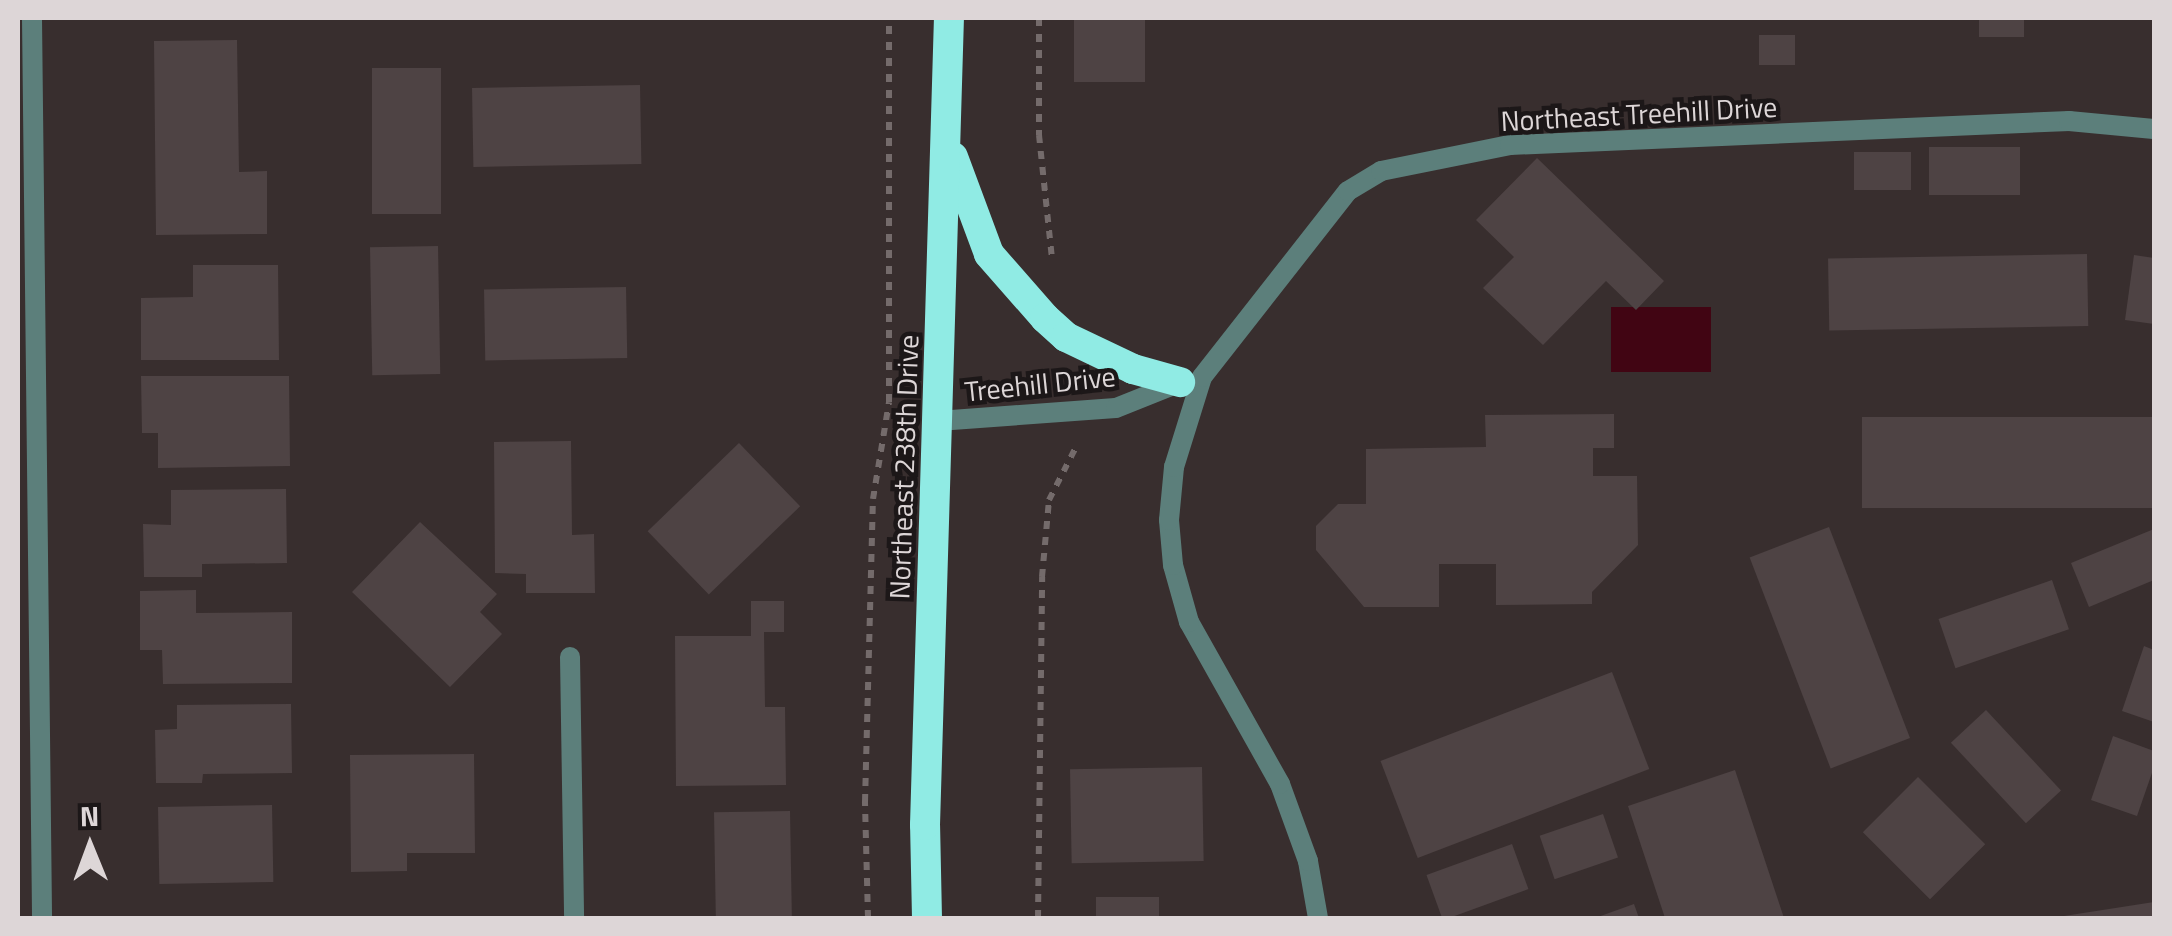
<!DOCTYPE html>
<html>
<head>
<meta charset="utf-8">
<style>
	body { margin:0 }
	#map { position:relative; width:2172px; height:936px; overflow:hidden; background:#382e2e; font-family:"Titillium Web",sans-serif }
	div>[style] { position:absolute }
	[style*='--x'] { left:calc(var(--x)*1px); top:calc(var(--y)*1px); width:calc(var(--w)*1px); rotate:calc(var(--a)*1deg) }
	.water>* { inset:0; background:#410513; transform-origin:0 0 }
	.building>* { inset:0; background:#4e4344; transform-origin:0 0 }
	.path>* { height:6px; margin-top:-3px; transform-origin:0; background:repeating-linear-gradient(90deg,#746b6b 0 8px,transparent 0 16px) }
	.street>* { height:20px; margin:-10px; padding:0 10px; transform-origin:10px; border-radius:10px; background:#5c7f7b }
	.highway>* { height:30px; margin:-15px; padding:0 15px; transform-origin:15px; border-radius:15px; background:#90ebe4 }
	span { translate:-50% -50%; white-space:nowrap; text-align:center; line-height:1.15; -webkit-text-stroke:9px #1c1718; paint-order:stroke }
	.street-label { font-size:28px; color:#ddd6d7 }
	.frame { position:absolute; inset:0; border:20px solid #ddd6d7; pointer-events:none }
	.north { position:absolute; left:40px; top:796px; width:100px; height:100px; -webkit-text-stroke:8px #1c1718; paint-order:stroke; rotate:359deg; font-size:28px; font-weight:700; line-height:40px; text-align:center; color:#ddd6d7 }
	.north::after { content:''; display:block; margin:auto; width:35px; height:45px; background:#ddd6d7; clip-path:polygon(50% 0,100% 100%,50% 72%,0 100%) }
</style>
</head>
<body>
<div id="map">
	<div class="water">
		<div style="left:1611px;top:307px;width:100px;height:65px"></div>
	</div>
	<div class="building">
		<div style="left:1074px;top:18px;width:71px;height:64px"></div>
		<div style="left:1979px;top:18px;width:45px;height:19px"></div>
		<div style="left:1759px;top:35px;width:36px;height:30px"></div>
		<div style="clip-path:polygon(237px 40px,239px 172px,267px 171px,267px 234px,156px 235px,154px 41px)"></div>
		<div style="left:372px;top:68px;width:69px;height:146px"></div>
		<div style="left:640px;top:85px;width:79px;height:168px;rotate:89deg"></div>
		<div style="left:2020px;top:147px;width:48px;height:91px;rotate:90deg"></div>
		<div style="left:1854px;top:152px;width:57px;height:38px"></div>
		<div style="clip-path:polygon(1537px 158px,1664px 281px,1636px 310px,1606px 281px,1543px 345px,1483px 288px,1514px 257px,1476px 220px)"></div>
		<div style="left:438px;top:246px;width:128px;height:68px;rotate:89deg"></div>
		<div style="left:2087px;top:254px;width:72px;height:259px;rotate:89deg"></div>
		<div style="clip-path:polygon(2134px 255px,2154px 258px,2154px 324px,2125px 320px)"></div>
		<div style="clip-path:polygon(193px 265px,278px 265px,279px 360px,141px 360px,141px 298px,193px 297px)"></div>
		<div style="left:626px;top:287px;width:71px;height:142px;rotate:89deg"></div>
		<div style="clip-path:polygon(141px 376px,289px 376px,290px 466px,158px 468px,158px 433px,142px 433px)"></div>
		<div style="clip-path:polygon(1614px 414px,1614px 448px,1593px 448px,1593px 476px,1637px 476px,1638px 545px,1592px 592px,1592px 604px,1496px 605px,1496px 564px,1439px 564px,1439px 607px,1364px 607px,1316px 550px,1316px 526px,1338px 504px,1366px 504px,1366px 449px,1486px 447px,1485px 415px)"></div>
		<div style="left:2154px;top:417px;width:91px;height:292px;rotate:90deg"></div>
		<div style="clip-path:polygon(571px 441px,572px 535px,594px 534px,595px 593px,526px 593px,526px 574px,495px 573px,494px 442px)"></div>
		<div style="left:739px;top:443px;width:88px;height:127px;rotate:46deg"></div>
		<div style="clip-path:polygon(286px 489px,287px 563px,202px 564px,202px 577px,144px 577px,143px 524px,171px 525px,171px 490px)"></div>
		<div style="clip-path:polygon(420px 522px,497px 594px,480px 612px,502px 634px,450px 687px,352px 592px)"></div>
		<div style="left:1829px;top:527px;width:226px;height:85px;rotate:69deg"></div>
		<div style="clip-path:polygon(2154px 529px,2154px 580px,2089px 607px,2071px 563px)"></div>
		<div style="left:2052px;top:580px;width:52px;height:120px;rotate:71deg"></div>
		<div style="clip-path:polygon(196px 590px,196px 613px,292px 612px,292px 683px,163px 684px,162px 650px,140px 650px,140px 591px)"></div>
		<div style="clip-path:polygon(751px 601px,784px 601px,784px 632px,764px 632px,765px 707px,785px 707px,786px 785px,676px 786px,675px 636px,751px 636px)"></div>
		<div style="clip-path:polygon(2144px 646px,2154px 650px,2154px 722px,2122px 711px)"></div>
		<div style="left:1612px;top:672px;width:104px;height:248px;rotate:69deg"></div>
		<div style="clip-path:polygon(291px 704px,292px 773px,203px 774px,202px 783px,156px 783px,155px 730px,177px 729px,177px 705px)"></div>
		<div style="left:1986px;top:710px;width:110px;height:48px;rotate:47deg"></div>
		<div style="clip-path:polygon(2113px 736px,2154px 751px,2154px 767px,2137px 816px,2091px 800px)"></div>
		<div style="clip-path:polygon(474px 754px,475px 853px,407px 853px,407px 871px,351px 872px,350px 755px)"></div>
		<div style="left:1202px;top:767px;width:94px;height:132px;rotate:89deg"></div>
		<div style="clip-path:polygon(1735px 770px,1784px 918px,1665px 918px,1628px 806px)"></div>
		<div style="left:1918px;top:777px;width:95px;height:78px;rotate:45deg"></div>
		<div style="left:272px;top:805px;width:77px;height:114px;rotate:89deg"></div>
		<div style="left:790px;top:811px;width:107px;height:76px;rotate:89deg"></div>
		<div style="left:1603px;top:814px;width:46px;height:67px;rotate:71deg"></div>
		<div style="left:1512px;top:844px;width:48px;height:91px;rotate:70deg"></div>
		<div style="left:1159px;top:897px;width:21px;height:63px;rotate:90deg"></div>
		<div style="clip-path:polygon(2154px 902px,2154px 918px,2064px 918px,2064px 916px)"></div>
		<div style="clip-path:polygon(1634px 904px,1639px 918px,1595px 918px)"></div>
	</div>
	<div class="path">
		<div style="--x:1039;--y:18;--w:117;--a:90"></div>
		<div style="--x:1039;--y:135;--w:125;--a:84"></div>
		<div style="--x:868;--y:918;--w:116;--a:-91.5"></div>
		<div style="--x:865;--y:802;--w:303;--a:-88.5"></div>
		<div style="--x:873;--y:499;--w:98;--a:-80.6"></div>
		<div style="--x:889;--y:402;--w:384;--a:-90"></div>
		<div style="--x:1038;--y:918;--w:341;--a:-89.3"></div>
		<div style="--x:1042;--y:577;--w:77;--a:-84.8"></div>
		<div style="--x:1049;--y:500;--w:59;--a:-63"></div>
	</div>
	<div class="street">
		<div style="--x:32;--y:18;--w:900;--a:89.36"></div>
		<div style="--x:938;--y:421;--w:178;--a:-4.2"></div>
		<div style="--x:1116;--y:408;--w:70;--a:-21.8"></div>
		<div style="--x:570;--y:657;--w:261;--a:89.1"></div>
		<div style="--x:1318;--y:918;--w:58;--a:-100"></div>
		<div style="--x:1308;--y:861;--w:82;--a:-110"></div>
		<div style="--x:1280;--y:784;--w:186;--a:-119.3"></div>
		<div style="--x:1189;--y:622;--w:59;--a:-105.7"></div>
		<div style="--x:1173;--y:565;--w:45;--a:-95.1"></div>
		<div style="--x:1169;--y:520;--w:53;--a:-84.6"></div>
		<div style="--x:1174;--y:467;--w:94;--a:-72.7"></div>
		<div style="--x:1202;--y:377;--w:236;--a:-51.9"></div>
		<div style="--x:1348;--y:191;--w:39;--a:-31"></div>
		<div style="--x:1381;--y:171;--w:132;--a:-11.4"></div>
		<div style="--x:1510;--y:145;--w:560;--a:-2.46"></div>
		<div style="--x:2069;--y:121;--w:85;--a:5.4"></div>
	</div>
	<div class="highway">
		<div style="--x:953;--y:157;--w:103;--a:69.6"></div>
		<div style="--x:989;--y:254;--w:85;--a:48.8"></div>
		<div style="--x:1045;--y:318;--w:28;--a:42"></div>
		<div style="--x:1066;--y:337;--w:74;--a:25.5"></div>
		<div style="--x:1133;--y:369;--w:49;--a:15.5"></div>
		<div style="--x:927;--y:918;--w:93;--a:-91.2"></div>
		<div style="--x:925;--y:825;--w:807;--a:-88.3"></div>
	</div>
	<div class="street-label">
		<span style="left:1639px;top:114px;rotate:-3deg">Northeast Treehill Drive</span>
		<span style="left:1040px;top:384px;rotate:-6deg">Treehill Drive</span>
		<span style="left:904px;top:467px;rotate:-88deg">Northeast 238th Drive</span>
	</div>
	<div class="frame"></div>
	<div class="north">N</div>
</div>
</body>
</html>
